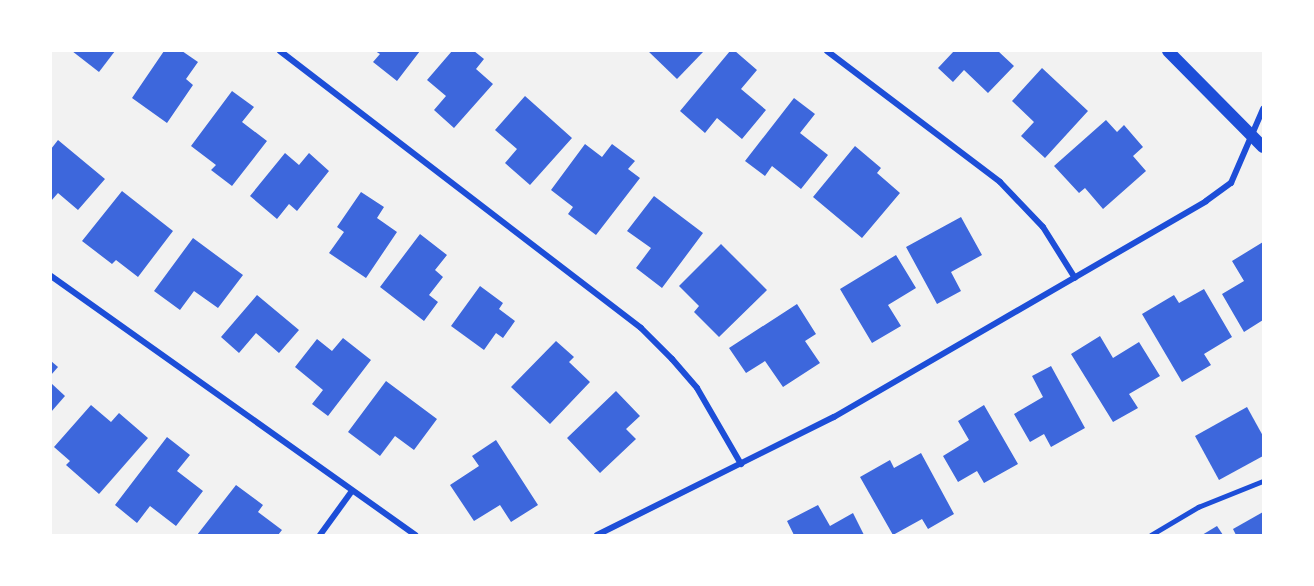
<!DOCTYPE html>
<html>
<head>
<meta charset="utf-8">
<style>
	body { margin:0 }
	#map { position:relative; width:1314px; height:586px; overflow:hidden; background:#f2f2f2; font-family:"Asap Condensed",sans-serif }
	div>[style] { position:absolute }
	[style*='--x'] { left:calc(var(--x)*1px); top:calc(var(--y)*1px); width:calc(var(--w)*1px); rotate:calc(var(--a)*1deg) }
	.building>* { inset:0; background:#3d67dc }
	.service>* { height:4.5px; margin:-2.25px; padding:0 2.25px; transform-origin:2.25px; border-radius:2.25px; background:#1d4ed8 }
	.minor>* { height:6px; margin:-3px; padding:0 3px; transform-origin:3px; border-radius:3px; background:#1d4ed8 }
	.secondary>* { height:12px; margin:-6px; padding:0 6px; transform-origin:6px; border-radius:6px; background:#1d4ed8 }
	span { translate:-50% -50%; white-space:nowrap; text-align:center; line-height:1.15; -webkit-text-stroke:4.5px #fff; paint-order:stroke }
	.frame { position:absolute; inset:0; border:52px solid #fff; pointer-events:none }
</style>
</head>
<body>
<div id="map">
	<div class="building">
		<div style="clip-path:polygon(72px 51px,115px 51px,99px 72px)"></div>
		<div style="clip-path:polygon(164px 51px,182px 51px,198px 62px,186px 79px,193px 85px,167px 123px,132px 98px)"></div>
		<div style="clip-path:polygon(375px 51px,420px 51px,397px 81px,373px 62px,380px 54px)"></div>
		<div style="clip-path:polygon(452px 51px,474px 51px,484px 59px,476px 69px,493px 84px,454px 128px,434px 110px,446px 96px,427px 80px)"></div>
		<div style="clip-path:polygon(648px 51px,704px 51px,677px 79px)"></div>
		<div style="clip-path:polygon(730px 51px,735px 51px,757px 70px,741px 89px,766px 110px,742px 139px,717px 118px,705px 133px,680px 111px)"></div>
		<div style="clip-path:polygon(954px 51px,998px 51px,1014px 66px,988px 93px,964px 70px,953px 82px,938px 68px)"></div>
		<div style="clip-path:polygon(1042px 68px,1088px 111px,1045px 158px,1021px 136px,1034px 122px,1012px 101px)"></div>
		<div style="clip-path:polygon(232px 91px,254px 107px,242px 122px,267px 141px,232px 186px,211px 170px,216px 165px,191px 146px)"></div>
		<div style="clip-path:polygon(525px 96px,572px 138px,530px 185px,505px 163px,517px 149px,495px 130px)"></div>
		<div style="clip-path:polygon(794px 98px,815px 114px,800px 133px,828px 155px,801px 189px,772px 166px,765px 176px,745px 161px)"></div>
		<div style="clip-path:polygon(1106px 120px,1117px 132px,1124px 125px,1143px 147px,1133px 156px,1146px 171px,1103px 209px,1085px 188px,1079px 193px,1054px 166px)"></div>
		<div style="clip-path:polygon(58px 140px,105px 179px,78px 210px,58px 193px,51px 201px,51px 149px)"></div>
		<div style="clip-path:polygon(585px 144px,602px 157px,612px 144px,635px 161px,628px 169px,640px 178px,596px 235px,568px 214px,573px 207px,551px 190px)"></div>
		<div style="clip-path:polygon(855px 146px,881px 168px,877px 173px,900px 193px,862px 238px,813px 197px)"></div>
		<div style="clip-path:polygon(285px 153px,299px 165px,309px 153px,329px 171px,297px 211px,289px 204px,277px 219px,250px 196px)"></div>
		<div style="clip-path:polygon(122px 191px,173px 231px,138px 277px,116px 260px,112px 264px,82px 241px)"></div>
		<div style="clip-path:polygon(361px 192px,384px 207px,377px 218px,397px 232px,366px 278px,329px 253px,344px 232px,337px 227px)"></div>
		<div style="clip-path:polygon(654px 196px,703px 233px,662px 288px,636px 268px,651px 248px,627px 231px)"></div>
		<div style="clip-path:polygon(961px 217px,982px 255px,951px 272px,961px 291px,937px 304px,906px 247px)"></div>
		<div style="clip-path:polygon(420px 234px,447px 255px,435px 270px,443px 277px,429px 295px,438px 302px,424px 321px,380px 287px)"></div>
		<div style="clip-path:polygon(193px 238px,243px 275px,218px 308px,194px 291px,180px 310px,154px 291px)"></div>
		<div style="clip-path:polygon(1263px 242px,1263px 320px,1244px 332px,1222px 294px,1244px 281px,1232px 261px)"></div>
		<div style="clip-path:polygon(721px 244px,767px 290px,719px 337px,694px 312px,699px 306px,679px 286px)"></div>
		<div style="clip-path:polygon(896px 255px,916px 288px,888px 305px,901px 326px,872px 343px,840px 289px)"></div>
		<div style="clip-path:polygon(480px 286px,503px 303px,499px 309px,515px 321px,503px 338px,496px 333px,484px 350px,451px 326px)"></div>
		<div style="clip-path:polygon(1204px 289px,1232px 337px,1204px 354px,1211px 365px,1182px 382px,1142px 314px,1174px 295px,1179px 303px)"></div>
		<div style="clip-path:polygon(257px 295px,299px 330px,279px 353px,256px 333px,239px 353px,221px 337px)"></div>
		<div style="clip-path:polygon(797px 304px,816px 334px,805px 341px,820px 363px,783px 387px,765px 361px,746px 373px,729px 348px)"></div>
		<div style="clip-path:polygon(1100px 336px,1113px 358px,1139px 342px,1160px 376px,1129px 394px,1138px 408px,1113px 422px,1071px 354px)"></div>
		<div style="clip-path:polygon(343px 338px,371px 360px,328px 416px,312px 404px,323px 390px,295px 367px,317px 339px,332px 351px)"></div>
		<div style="clip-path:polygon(556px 341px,574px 357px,569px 362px,590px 382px,550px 424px,511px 387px)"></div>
		<div style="clip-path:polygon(51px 361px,58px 367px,51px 375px)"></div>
		<div style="clip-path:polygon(1051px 366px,1085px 428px,1051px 447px,1044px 434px,1030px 442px,1014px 414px,1043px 397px,1032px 376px)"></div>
		<div style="clip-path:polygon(386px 381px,437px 419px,414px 450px,395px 436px,380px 456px,348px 432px)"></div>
		<div style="clip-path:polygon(51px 383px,65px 396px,51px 412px)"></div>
		<div style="clip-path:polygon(616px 391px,640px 416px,626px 429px,636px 439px,600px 473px,567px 438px)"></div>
		<div style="clip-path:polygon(91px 405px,111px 422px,119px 413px,148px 438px,99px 494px,66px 465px,70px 461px,54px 447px)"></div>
		<div style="clip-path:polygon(984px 405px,1018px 464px,984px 483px,977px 471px,958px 482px,943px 456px,969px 440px,958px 421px)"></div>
		<div style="clip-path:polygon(1247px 407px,1263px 436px,1263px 456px,1219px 480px,1195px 436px)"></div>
		<div style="clip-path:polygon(167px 437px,190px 455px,177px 471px,203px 491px,176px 526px,150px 506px,137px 523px,115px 505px)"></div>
		<div style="clip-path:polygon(496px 440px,538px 505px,511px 522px,500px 505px,474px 521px,450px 485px,479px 466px,472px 456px)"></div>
		<div style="clip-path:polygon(921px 453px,954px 514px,928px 529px,922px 519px,893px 535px,860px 477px,890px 460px,894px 468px)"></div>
		<div style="clip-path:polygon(236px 485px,263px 505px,258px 512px,282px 530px,278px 535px,197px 535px)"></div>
		<div style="clip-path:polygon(818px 505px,830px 526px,853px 513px,864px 535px,794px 535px,787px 521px)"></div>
		<div style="clip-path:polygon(1263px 512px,1263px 535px,1236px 535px,1233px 529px)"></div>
		<div style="clip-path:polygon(1217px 526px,1223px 535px,1202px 535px)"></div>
	</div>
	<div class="service">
		<div style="--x:1151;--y:535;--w:55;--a:-30.8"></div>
		<div style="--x:1198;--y:507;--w:70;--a:-21.8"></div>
	</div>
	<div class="minor">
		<div style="--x:280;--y:51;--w:455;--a:37.5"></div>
		<div style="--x:641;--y:328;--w:44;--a:45"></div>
		<div style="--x:672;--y:359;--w:38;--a:49"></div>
		<div style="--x:697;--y:388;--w:88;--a:59.9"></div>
		<div style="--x:827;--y:51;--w:217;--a:37.1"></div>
		<div style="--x:1000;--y:182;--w:62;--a:46.3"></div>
		<div style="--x:1043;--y:227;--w:60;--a:57.9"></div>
		<div style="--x:51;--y:276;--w:447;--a:35.4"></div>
		<div style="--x:320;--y:535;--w:54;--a:-54"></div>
		<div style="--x:597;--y:535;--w:265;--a:-26.5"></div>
		<div style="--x:834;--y:417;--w:430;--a:-30.1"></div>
		<div style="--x:1206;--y:201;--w:31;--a:-36"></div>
		<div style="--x:1231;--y:183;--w:81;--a:-66.6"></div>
	</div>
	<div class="secondary">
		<div style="--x:1168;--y:51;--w:135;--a:45.3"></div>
	</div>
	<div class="frame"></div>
</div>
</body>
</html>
